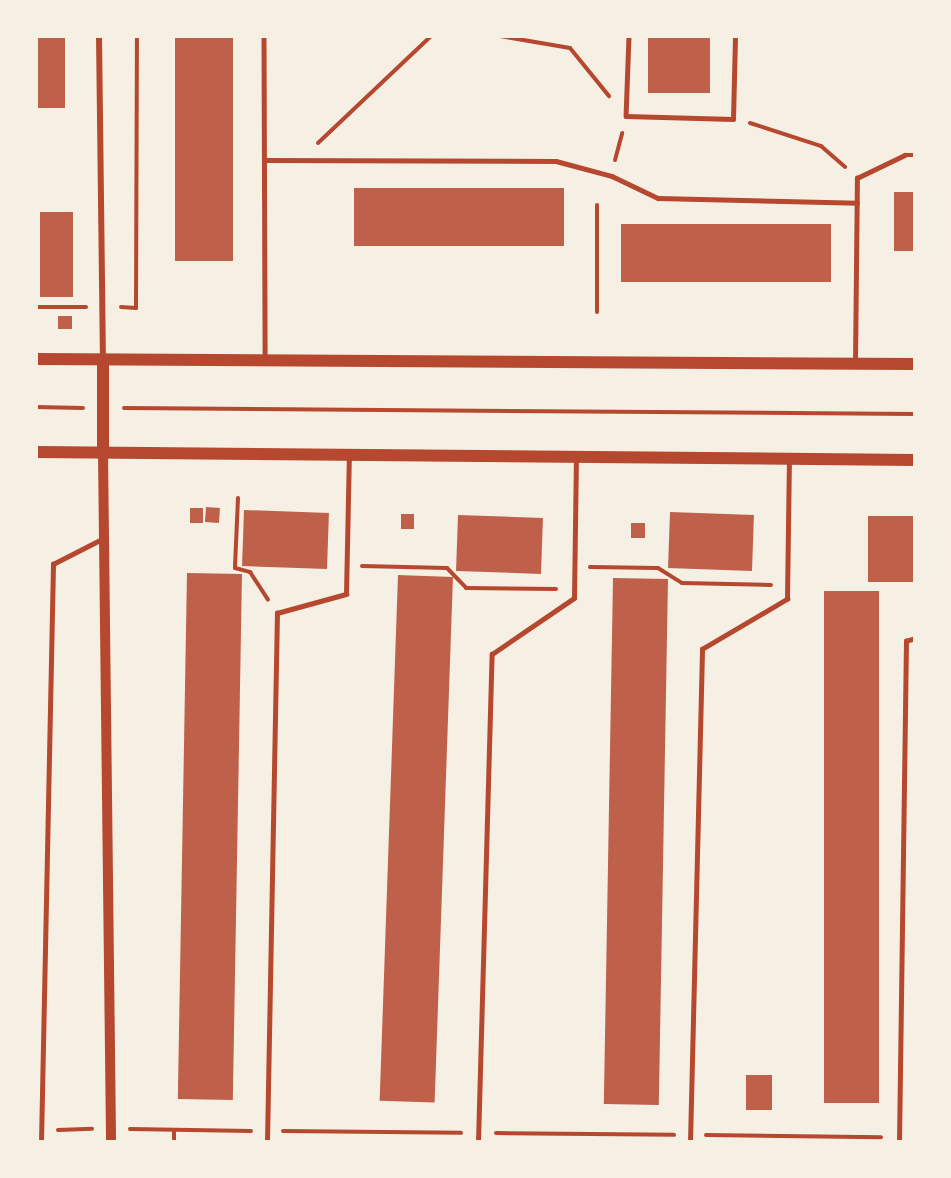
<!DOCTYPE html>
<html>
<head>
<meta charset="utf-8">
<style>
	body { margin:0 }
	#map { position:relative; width:951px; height:1178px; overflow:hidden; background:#f6efe4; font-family:Lora,serif }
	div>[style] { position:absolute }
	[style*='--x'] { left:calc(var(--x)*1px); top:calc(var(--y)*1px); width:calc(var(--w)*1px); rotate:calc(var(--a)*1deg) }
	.building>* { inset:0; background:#bf614a; transform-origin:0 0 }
	.path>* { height:4px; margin:-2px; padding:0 2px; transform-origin:2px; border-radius:2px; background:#b5482f }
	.service>* { height:4.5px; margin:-2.25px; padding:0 2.25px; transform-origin:2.25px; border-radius:2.25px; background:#b5482f }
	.minor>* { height:6px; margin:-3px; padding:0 3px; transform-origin:3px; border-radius:3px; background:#b5482f }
	.tertiary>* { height:10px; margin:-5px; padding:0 5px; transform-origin:5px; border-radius:5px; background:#b5482f }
	.secondary>* { height:12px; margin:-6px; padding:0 6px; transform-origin:6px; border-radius:6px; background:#b5482f }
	span { translate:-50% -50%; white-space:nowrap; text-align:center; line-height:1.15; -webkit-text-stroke:4.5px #f6efe4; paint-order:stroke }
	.frame { position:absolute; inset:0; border:38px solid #f6efe4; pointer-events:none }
</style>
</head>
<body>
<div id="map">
	<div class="building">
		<div style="left:36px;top:36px;width:29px;height:72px"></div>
		<div style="left:175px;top:36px;width:58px;height:225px"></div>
		<div style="left:648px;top:36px;width:62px;height:57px"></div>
		<div style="left:564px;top:188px;width:58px;height:210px;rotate:90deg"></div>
		<div style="left:894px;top:192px;width:21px;height:59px"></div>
		<div style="left:40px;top:212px;width:33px;height:85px"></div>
		<div style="left:621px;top:224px;width:210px;height:58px"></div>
		<div style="left:58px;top:316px;width:14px;height:13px"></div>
		<div style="left:206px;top:507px;width:14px;height:15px;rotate:4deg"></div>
		<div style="left:190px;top:508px;width:13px;height:15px"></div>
		<div style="left:244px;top:510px;width:85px;height:56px;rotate:2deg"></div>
		<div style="left:670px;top:512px;width:84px;height:56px;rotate:2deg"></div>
		<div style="left:401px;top:514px;width:13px;height:15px"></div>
		<div style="left:458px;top:515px;width:85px;height:56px;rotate:2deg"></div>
		<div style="left:915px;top:516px;width:66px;height:47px;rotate:90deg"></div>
		<div style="left:631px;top:523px;width:14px;height:15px"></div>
		<div style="left:187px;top:573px;width:55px;height:526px;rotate:1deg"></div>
		<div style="left:398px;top:575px;width:55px;height:526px;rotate:2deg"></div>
		<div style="left:613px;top:578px;width:55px;height:526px;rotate:1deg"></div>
		<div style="left:824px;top:591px;width:55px;height:512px"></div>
		<div style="left:746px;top:1075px;width:26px;height:35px"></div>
	</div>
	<div class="path">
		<div style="--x:500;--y:36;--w:71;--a:9.7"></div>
		<div style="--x:570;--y:48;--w:62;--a:50.9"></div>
		<div style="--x:750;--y:123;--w:75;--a:17.9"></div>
		<div style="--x:821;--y:146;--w:32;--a:41"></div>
		<div style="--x:318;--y:143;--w:156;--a:-43.4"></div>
		<div style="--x:615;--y:160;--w:28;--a:-75"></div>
		<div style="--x:36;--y:307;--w:50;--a:0"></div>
		<div style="--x:121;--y:307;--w:15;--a:4"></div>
		<div style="--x:136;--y:308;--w:272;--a:-89.8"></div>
		<div style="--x:597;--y:312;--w:107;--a:-90"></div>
		<div style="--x:36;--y:407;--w:47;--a:1.2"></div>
		<div style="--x:124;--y:408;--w:791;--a:0.43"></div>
		<div style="--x:238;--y:498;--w:70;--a:92.5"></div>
		<div style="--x:235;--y:568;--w:16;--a:15"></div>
		<div style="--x:250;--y:572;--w:33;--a:57"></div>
		<div style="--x:362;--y:566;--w:85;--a:1.3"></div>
		<div style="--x:447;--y:568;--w:28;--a:46"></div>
		<div style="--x:466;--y:588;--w:90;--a:0.6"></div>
		<div style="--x:590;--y:567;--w:68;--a:0.8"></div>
		<div style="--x:658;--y:568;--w:28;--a:32"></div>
		<div style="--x:682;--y:583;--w:89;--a:1.3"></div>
		<div style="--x:130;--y:1129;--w:121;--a:0.9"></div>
		<div style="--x:58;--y:1130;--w:34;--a:-2"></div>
		<div style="--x:174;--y:1130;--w:12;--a:90"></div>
		<div style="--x:283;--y:1131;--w:178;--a:0.6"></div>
		<div style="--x:496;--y:1133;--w:178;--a:0.6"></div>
		<div style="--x:706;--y:1135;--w:175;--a:0.7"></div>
	</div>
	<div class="service">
		<div style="--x:264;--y:36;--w:324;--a:89.8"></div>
		<div style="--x:629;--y:36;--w:80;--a:92.1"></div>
		<div style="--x:626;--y:116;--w:107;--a:1.6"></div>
		<div style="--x:733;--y:119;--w:83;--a:-88.6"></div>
		<div style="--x:264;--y:160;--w:292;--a:0.2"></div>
		<div style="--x:556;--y:161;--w:58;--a:15"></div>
		<div style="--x:612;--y:176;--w:51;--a:25.6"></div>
		<div style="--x:658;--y:198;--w:199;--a:1.4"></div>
		<div style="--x:855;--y:363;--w:185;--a:-89.4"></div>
		<div style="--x:857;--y:178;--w:53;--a:-25.6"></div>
		<div style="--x:905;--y:155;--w:10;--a:0"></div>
		<div style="--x:41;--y:1142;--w:578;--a:-88.81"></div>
		<div style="--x:53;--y:564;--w:55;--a:-27"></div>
		<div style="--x:267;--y:1142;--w:529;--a:-88.92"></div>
		<div style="--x:277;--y:613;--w:72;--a:-15.4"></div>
		<div style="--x:346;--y:594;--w:139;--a:-88.8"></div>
		<div style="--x:478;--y:1142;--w:488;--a:-88.4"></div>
		<div style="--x:492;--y:654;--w:99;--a:-34.3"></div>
		<div style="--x:574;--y:598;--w:139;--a:-89.2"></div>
		<div style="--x:690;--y:1142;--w:493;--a:-88.6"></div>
		<div style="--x:702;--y:649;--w:99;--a:-30.5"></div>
		<div style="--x:787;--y:599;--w:138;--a:-89.2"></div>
		<div style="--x:899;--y:1142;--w:501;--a:-89.2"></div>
		<div style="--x:906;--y:641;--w:9;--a:-18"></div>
	</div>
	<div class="minor">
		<div style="--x:99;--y:36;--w:323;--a:89.3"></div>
	</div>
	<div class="tertiary">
		<div style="--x:103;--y:453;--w:689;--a:89.33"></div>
	</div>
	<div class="secondary">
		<div style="--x:36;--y:359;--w:879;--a:0.33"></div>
		<div style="--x:103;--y:360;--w:93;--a:90"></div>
		<div style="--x:36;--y:452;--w:879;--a:0.52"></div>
	</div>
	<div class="frame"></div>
</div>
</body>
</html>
